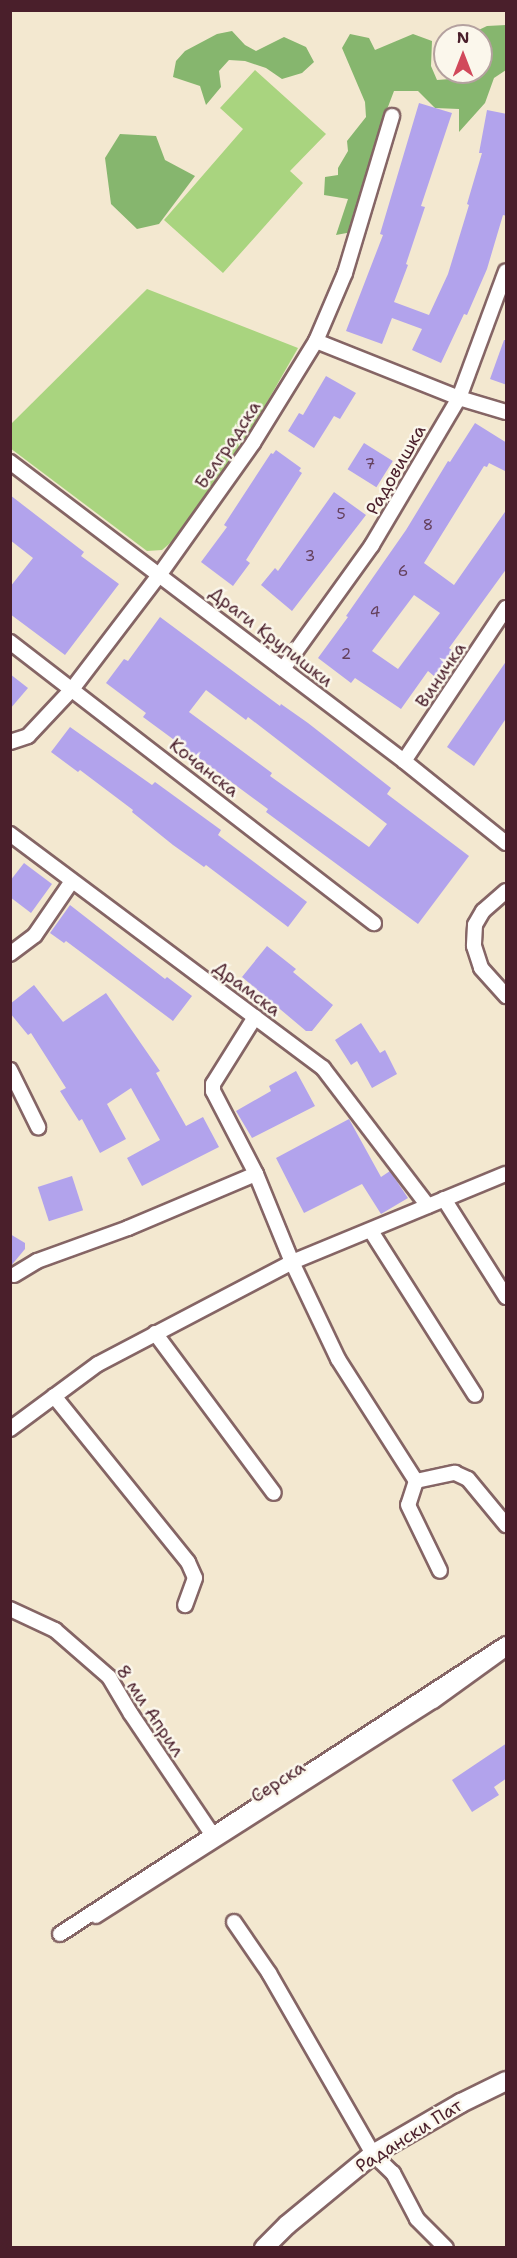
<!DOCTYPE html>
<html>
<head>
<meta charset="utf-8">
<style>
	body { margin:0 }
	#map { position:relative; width:517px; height:2258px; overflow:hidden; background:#f3e8d0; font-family:"Shantell Sans",sans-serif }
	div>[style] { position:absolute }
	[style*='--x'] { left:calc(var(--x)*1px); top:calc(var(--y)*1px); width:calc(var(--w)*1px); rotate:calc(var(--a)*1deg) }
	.green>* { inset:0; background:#a9d47f }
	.forest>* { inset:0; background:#86b66e }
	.building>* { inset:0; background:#b2a3ec; transform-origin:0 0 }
	.roads { filter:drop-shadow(2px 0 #856565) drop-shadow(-2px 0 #856565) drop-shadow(0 2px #856565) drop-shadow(0 -2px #856565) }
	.pedestrian>* { height:10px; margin:-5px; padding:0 5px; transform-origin:5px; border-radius:5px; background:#fff }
	.minor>* { height:14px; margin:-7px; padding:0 7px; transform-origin:7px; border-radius:7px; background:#fff }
	.tertiary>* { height:18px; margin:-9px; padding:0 9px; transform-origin:9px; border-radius:9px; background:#fff }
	span { translate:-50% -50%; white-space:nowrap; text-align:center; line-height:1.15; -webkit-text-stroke:5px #fbf7ec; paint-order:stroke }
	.number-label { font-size:15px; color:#64405b }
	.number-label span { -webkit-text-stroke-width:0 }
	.street-label { font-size:18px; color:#4a1f2b }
	.frame { position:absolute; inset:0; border:12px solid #4a1f2b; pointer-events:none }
	.north { position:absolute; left:433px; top:24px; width:60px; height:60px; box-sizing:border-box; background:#fbf7ec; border:2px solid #b4a19f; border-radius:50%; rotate:0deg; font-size:16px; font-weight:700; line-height:24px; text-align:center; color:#4a1f2b }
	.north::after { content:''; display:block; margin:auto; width:21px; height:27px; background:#d1495b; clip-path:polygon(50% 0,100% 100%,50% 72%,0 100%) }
</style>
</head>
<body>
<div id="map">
	<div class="green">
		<div style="clip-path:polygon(255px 70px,326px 134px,290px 171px,303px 183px,223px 273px,164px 220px,243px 129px,220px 108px)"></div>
		<div style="clip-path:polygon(147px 289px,298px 348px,246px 439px,175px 539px,162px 550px,147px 551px,10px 448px,11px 424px)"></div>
	</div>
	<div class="forest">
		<div style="clip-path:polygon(506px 25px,506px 70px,494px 78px,485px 103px,459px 132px,459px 109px,435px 108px,418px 91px,394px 91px,383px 120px,352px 232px,336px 235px,348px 199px,324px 195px,325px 177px,338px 175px,338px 168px,348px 151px,347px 141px,366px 117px,365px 102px,342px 48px,350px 34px,369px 38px,375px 50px,413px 34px,432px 41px,431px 66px,437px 80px,463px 78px,463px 72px,481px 72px,481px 36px,466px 36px,487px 26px)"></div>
		<div style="clip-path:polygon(232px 31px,245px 45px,256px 51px,284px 37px,306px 47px,314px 62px,302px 73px,282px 79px,266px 68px,245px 61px,229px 60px,219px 71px,221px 87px,206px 105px,200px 86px,173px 77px,176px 61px,185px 51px,217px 34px)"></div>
		<div style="clip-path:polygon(120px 134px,156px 136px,165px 160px,195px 176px,159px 224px,137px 229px,111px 204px,105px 158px)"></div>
	</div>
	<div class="building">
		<div style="clip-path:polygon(419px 103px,452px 113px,421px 206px,425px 207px,406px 264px,408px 265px,394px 302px,429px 315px,448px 274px,469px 205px,467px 204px,482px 153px,479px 153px,487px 110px,507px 114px,507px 216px,503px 215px,487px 269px,467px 315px,464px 314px,441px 363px,412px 350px,422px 329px,392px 318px,382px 344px,346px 331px,383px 235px,380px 234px)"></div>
		<div style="clip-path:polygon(504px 340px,507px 340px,507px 385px,490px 379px)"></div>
		<div style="clip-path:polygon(326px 376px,356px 393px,340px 419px,334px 416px,314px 448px,288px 431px,299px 413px,303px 415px)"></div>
		<div style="clip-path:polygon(evenodd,475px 423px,507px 443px,507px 472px,489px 463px,487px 467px,484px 466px,424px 563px,454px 585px,507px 509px,507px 568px,449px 648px,453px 651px,434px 676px,428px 671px,401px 709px,355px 678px,351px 683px,318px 658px,348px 617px,346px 616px,406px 530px,448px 461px,450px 462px,475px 423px,414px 595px,440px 613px,398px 669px,372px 651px,414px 595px)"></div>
		<div style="left:364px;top:443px;width:34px;height:31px;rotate:32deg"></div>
		<div style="clip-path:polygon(276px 450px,301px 468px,299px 471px,302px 473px,246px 560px,250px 563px,233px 586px,201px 562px,227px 527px,224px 525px,271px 453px,273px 454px)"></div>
		<div style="clip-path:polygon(334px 492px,366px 515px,292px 611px,261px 585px,275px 568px,278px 571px)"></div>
		<div style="clip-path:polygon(10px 495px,84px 552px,81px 556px,119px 584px,65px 655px,10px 614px,10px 587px,33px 558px,10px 540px)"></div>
		<div style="clip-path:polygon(evenodd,160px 617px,280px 706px,281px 704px,308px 723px,391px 788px,387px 794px,469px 856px,418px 924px,266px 812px,268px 809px,143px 717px,146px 713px,106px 683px,124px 659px,128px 661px,160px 617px,206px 690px,246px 720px,248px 717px,387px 824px,369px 847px,270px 776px,272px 773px,189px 712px,206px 690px)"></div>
		<div style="clip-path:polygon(507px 660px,507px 717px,474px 766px,447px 747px)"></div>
		<div style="clip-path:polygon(10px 674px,28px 688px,10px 709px)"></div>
		<div style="clip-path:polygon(70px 727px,152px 785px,155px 782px,221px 830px,218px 835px,307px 902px,288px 927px,206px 865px,204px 867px,173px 845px,132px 812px,133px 810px,80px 770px,78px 772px,51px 752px)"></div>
		<div style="clip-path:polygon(24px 863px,52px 884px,31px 913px,10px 897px,10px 881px)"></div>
		<div style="clip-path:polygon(70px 905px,165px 979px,167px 977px,192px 996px,173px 1021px,66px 941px,64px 943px,50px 933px)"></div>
		<div style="clip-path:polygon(267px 946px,296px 969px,293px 972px,333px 1005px,312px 1031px,306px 1031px,242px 977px)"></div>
		<div style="clip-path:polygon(34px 985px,63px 1022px,106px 993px,160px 1071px,156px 1073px,186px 1126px,203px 1117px,219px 1147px,142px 1186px,127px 1158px,160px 1140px,131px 1088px,107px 1104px,126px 1139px,100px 1153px,82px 1119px,79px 1121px,60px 1091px,66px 1088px,31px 1033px,28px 1035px,10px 1013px,10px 1004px)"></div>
		<div style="clip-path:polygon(361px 1023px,380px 1053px,385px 1050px,397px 1074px,372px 1088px,357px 1061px,351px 1065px,335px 1040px)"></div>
		<div style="clip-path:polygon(296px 1071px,315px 1106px,252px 1138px,236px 1111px,271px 1091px,269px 1086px)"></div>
		<div style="clip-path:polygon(349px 1119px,381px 1177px,390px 1171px,408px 1198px,381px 1214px,362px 1184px,304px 1213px,276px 1158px)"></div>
		<div style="left:72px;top:1176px;width:36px;height:36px;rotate:72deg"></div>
		<div style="clip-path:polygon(10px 1234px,25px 1243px,25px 1249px,10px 1267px)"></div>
		<div style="clip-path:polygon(507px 1743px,507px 1778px,494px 1787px,499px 1795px,472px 1812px,452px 1780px)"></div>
	</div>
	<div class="roads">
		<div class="pedestrian">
			<div style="--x:96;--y:1918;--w:401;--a:-32.5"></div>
			<div style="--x:434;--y:1703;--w:89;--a:-35.8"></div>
		</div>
		<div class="minor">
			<div style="--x:316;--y:341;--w:154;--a:21.7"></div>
			<div style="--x:459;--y:398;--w:49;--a:16.6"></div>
			<div style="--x:10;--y:462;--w:495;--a:37.2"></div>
			<div style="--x:404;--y:761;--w:131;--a:38.8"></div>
			<div style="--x:10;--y:642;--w:460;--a:37.7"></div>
			<div style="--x:283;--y:669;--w:153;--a:-54.3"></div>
			<div style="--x:372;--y:545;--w:171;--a:-59.4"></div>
			<div style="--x:459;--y:398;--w:135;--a:-69.7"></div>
			<div style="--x:10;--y:742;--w:19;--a:-18"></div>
			<div style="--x:28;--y:736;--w:66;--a:-46.8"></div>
			<div style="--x:73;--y:688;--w:143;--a:-52.7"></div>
			<div style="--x:160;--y:574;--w:161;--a:-54.6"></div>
			<div style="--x:253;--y:443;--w:120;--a:-58.3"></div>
			<div style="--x:316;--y:341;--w:74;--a:-66.9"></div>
			<div style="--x:345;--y:273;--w:164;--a:-73.3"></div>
			<div style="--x:404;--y:761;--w:184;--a:-56.3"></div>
			<div style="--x:10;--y:834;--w:391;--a:36.8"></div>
			<div style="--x:323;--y:1068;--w:173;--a:52.7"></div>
			<div style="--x:506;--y:891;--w:30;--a:139"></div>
			<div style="--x:483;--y:911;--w:16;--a:120"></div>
			<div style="--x:475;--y:925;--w:21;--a:93"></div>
			<div style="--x:474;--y:946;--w:23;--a:72"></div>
			<div style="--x:481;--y:968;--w:38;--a:48"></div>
			<div style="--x:10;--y:954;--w:31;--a:-37"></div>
			<div style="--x:35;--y:935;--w:65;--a:-55.6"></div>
			<div style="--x:255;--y:1017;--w:79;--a:122.1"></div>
			<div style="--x:213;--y:1084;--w:7;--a:90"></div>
			<div style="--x:213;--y:1091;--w:93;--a:62.6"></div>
			<div style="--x:256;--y:1174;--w:95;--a:67.8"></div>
			<div style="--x:292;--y:1262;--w:107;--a:64.6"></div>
			<div style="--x:338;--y:1359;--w:145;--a:57.4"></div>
			<div style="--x:416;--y:1481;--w:25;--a:108"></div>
			<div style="--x:408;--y:1505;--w:73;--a:64.1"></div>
			<div style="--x:10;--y:1070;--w:64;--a:63.8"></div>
			<div style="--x:444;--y:1199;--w:116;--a:57.7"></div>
			<div style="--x:371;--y:1231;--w:194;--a:57.6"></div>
			<div style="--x:14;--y:1275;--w:27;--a:-31"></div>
			<div style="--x:37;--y:1261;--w:97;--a:-19.9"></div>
			<div style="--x:128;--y:1228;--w:139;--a:-22.9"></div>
			<div style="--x:155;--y:1333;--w:199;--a:53.4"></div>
			<div style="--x:54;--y:1396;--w:213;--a:51.1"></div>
			<div style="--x:188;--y:1562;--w:17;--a:66"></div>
			<div style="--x:195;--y:1578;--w:29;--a:110"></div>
			<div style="--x:10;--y:1429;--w:109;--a:-36.5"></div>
			<div style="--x:98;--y:1364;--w:219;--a:-27.7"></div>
			<div style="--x:292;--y:1262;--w:231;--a:-22.4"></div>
			<div style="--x:416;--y:1481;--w:40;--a:-12"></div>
			<div style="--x:455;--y:1473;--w:14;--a:25"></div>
			<div style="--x:468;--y:1479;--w:60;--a:50.4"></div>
			<div style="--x:10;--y:1609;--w:50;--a:25"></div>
			<div style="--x:55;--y:1630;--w:72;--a:41"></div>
			<div style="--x:109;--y:1677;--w:43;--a:59.3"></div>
			<div style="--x:131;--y:1714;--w:145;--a:56"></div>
			<div style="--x:234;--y:1922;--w:62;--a:55.5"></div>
			<div style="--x:269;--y:1973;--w:209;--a:60.1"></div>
			<div style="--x:373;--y:2154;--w:28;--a:44"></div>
			<div style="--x:393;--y:2173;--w:52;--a:62.4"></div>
			<div style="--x:417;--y:2219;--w:41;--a:45"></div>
			<div style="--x:60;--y:1934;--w:532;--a:-33.03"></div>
		</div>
		<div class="tertiary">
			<div style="--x:264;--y:2248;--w:33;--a:-45"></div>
			<div style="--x:287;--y:2225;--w:112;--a:-39.5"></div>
			<div style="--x:373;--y:2154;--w:102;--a:-30.1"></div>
			<div style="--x:461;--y:2103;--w:50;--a:-26.1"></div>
		</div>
	</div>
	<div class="number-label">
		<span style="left:370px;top:465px">7</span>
		<span style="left:341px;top:515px">5</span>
		<span style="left:428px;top:526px">8</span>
		<span style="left:310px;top:557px">3</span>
		<span style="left:403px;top:572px">6</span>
		<span style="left:375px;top:613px">4</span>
		<span style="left:346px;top:655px">2</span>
	</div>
	<div class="street-label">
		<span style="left:228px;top:445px;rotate:-56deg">Белградска</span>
		<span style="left:396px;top:470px;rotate:-60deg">Радовишка</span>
		<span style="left:271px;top:637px;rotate:38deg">Драги Крупишки</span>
		<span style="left:441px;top:675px;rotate:-56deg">Виничка</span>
		<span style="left:204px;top:768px;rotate:38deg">Кочанска</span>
		<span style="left:247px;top:989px;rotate:37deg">Драмска</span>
		<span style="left:150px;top:1711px;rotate:56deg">8 ми Април</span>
		<span style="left:278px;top:1782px;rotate:-33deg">Серска</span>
		<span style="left:409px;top:2136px;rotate:-32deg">Радански Пат</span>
	</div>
	<div class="frame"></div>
	<div class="north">N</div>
</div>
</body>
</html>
